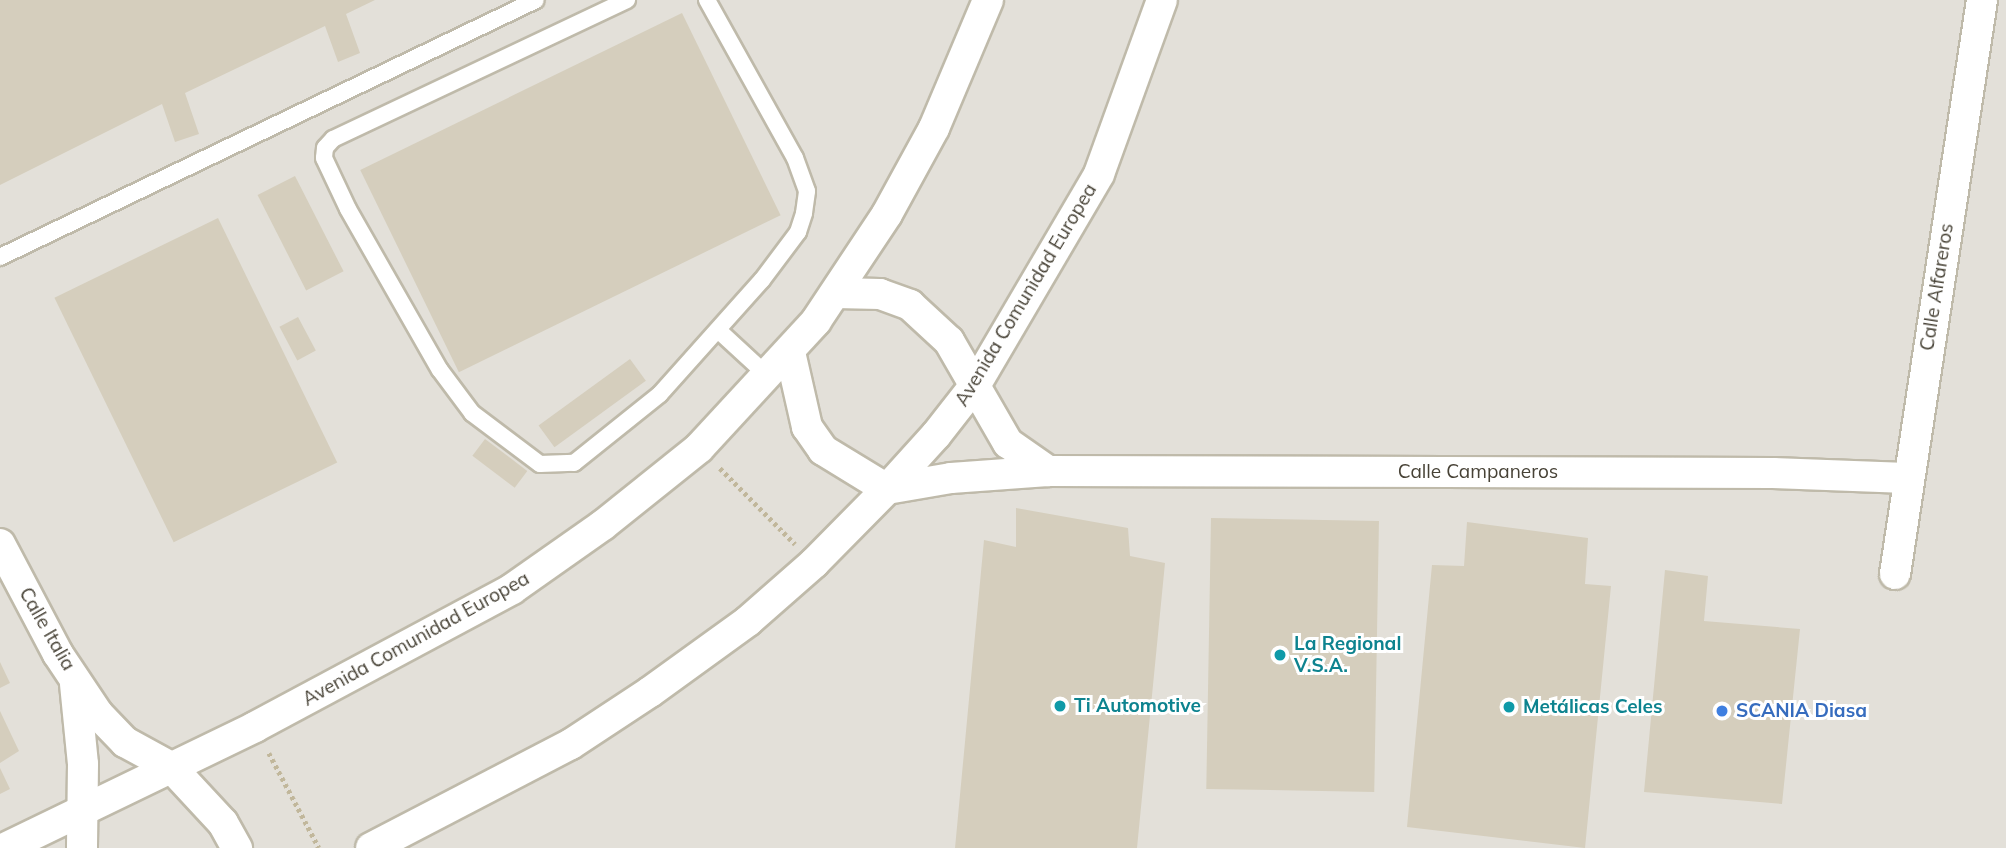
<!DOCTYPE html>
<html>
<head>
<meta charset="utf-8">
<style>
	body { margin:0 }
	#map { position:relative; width:2006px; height:848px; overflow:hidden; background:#f4f1e8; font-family:Mulish,sans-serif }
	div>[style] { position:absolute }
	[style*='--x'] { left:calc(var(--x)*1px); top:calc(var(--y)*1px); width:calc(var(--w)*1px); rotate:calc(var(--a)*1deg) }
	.industrial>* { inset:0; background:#e3e0d9; transform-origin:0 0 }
	.building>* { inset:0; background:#d5cebd; transform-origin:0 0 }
	.path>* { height:4.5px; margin-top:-2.25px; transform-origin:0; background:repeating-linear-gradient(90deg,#c1b79b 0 3.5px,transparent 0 7px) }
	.roads { filter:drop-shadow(2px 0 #bfbaaa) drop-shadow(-2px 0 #bfbaaa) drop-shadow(0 2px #bfbaaa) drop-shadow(0 -2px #bfbaaa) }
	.lane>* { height:16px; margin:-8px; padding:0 8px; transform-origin:8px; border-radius:8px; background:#fff }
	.street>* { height:30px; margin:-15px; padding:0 15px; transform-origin:15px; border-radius:15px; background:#fff }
	.dots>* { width:19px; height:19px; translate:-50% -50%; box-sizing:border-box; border:4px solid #fff; border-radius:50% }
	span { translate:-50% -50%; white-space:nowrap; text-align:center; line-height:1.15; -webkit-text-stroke:6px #fff; paint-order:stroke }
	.street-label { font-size:19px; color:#474236 }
	.culture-label { font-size:19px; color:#0d838f; font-weight:700 }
	.left { translate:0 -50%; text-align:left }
	.shop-label { font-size:19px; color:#366cbe; font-weight:700 }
</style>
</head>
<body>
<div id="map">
	<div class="industrial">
		<div style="left:0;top:0;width:2006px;height:848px"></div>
	</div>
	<div class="building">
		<div style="clip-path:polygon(0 0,375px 0,346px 14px,360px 53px,338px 62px,325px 26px,185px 93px,199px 134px,175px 142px,162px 104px,0 185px)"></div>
		<div style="left:682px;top:13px;width:225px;height:358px;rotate:64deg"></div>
		<div style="left:295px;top:176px;width:107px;height:42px;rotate:63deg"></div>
		<div style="left:218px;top:218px;width:272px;height:182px;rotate:64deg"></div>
		<div style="left:298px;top:317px;width:38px;height:21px;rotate:62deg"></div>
		<div style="left:630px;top:359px;width:27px;height:113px;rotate:54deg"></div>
		<div style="left:485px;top:439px;width:53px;height:21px;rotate:37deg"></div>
		<div style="clip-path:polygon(1016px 508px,1128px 528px,1130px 556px,1165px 563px,1137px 848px,955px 848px,984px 540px,1016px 547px)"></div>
		<div style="left:1211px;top:518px;width:168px;height:271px;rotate:1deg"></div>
		<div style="clip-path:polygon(1467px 522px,1588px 538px,1585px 584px,1611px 586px,1585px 848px,1407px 827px,1432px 565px,1464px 566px)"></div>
		<div style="clip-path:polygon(1665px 570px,1708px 576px,1704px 621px,1800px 629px,1782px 804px,1644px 792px)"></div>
		<div style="clip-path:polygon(0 662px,10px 683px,0 688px)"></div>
		<div style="clip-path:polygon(0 711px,19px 751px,0 763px)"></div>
		<div style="clip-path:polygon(0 768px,10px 789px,0 794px)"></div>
	</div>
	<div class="path">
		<div style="--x:720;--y:468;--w:107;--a:45.4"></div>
		<div style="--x:269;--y:753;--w:107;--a:62.2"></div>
	</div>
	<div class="roads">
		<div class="lane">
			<div style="--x:627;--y:0;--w:325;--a:154.7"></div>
			<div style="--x:333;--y:139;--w:12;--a:132"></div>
			<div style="--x:325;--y:148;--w:10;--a:96"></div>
			<div style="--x:324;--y:158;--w:56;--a:64.8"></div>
			<div style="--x:348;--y:209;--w:185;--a:60.3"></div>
			<div style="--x:440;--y:370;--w:54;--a:53.3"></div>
			<div style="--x:472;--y:413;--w:85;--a:36.9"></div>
			<div style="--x:540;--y:464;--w:34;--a:-2"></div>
			<div style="--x:574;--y:463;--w:110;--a:-38.7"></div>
			<div style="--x:660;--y:394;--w:153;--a:-48.2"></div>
			<div style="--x:762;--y:280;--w:60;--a:-53.1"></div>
			<div style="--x:798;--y:232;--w:20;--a:-72"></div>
			<div style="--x:804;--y:213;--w:22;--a:-82"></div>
			<div style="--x:807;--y:191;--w:35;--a:-110"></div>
			<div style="--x:795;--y:158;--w:181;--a:-119.1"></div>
			<div style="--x:0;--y:257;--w:594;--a:-25.62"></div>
			<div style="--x:718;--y:330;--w:68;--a:42.6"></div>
		</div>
		<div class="street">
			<div style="--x:836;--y:293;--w:44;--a:1.3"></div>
			<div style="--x:880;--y:294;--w:32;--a:20"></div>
			<div style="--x:910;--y:305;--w:53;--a:42.7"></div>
			<div style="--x:949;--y:341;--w:118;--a:60"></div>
			<div style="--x:1008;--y:443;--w:49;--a:35"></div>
			<div style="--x:790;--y:352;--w:77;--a:77.2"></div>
			<div style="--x:807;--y:427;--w:28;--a:55"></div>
			<div style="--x:823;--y:450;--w:75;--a:31.4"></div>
			<div style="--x:887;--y:489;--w:65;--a:-9.8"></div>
			<div style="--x:951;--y:478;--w:97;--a:-4.1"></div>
			<div style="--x:1048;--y:471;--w:725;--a:0.16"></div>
			<div style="--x:1773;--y:473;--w:134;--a:2.1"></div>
			<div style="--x:0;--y:544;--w:124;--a:62.2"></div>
			<div style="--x:58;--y:654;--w:72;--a:56.3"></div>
			<div style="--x:98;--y:714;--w:39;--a:46"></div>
			<div style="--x:125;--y:742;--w:52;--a:28.5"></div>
			<div style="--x:171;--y:767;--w:76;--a:47.1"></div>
			<div style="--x:223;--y:823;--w:29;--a:61"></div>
			<div style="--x:1895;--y:574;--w:581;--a:-81.38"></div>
			<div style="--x:75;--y:684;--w:80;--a:84.3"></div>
			<div style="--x:83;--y:764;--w:84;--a:90.7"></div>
			<div style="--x:5;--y:848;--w:278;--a:-25.8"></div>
			<div style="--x:255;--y:727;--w:292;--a:-28.2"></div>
			<div style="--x:512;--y:589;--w:111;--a:-35.1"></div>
			<div style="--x:603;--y:525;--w:123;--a:-38.7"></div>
			<div style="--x:699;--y:448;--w:173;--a:-47.3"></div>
			<div style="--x:816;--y:321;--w:128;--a:-56.4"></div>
			<div style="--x:887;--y:214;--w:98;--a:-61.3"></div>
			<div style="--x:934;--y:128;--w:139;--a:-67.1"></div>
			<div style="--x:371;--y:848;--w:225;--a:-27.5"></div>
			<div style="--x:571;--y:744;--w:95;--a:-33.4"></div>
			<div style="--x:650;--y:692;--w:121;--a:-35.9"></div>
			<div style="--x:748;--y:621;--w:88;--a:-41.3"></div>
			<div style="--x:814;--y:563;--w:104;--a:-45.4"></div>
			<div style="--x:887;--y:489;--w:73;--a:-47.8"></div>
			<div style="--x:936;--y:435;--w:65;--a:-51.9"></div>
			<div style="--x:976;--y:384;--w:243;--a:-59.6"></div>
			<div style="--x:1099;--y:174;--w:185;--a:-70.1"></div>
		</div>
	</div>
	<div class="dots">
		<div style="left:1280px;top:655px;background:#0f9aa8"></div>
		<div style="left:1060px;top:706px;background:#0f9aa8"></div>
		<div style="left:1509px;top:707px;background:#0f9aa8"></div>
		<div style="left:1722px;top:711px;background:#3f7fe0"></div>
	</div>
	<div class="street-label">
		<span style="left:1937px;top:287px;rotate:-81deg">Calle Alfareros</span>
		<span style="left:1026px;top:295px;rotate:-59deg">Avenida Comunidad Europea</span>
		<span style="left:1478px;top:472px">Calle Campaneros</span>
		<span style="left:47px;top:629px;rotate:60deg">Calle Italia</span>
		<span style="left:416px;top:639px;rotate:-29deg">Avenida Comunidad Europea</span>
	</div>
	<div class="culture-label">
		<span class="left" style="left:1294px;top:655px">La Regional<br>V.S.A.</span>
		<span class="left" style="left:1074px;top:706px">Ti Automotive</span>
		<span class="left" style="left:1523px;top:707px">Metálicas Celes</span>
	</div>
	<div class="shop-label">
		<span class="left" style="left:1736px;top:711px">SCANIA Diasa</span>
	</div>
</div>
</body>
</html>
